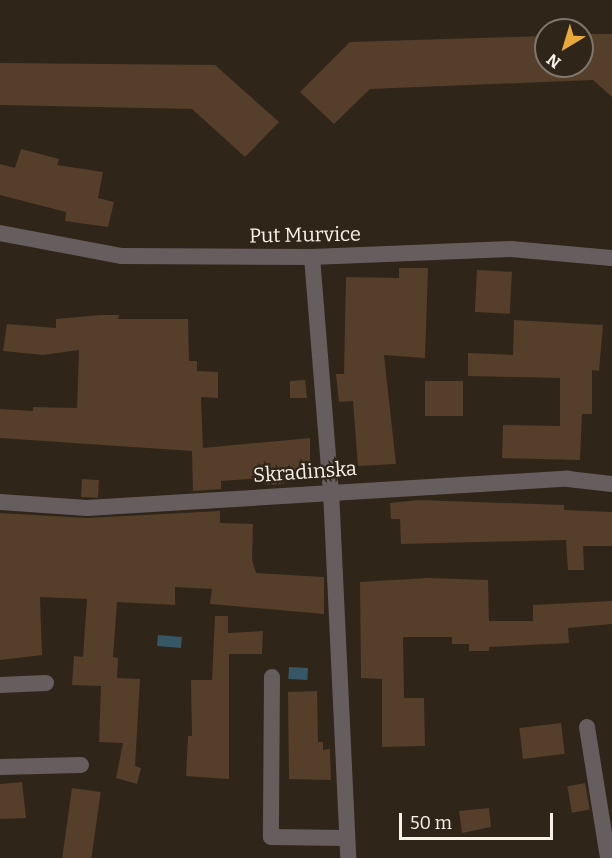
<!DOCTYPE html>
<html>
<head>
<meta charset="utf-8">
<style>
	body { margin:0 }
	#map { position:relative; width:612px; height:858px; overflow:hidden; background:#302519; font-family:Bitter,serif }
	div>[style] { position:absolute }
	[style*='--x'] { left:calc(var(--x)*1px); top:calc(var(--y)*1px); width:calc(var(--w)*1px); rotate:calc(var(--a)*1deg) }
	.water>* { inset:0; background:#365766; transform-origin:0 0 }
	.building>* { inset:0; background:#553e2a; transform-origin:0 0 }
	.minor>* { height:16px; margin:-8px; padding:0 8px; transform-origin:8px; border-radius:8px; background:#665d5e }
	span { translate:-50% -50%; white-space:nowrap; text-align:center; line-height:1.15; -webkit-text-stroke:4.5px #302519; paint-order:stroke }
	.street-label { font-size:20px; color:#f9f2e9 }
	.north { position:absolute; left:534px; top:18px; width:60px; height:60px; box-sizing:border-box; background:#302519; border:2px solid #80776c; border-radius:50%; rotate:218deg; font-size:16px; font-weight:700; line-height:24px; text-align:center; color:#f9f2e9 }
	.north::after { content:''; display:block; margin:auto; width:21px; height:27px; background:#eaaa39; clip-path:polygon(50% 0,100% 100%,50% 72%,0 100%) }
	.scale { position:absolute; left:399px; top:813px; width:154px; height:27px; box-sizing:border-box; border:3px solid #f9f2e9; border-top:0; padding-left:8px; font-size:18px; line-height:21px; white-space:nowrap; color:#f9f2e9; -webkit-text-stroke:4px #302519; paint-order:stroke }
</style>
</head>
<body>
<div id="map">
	<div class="water">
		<div style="left:158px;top:635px;width:24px;height:11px;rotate:5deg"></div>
		<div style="left:289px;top:667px;width:19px;height:12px;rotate:3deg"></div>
	</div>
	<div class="building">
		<div style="clip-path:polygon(582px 34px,612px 34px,612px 97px,593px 80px,370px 89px,334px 124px,300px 92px,350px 42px,546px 36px,546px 66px,582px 66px)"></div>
		<div style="clip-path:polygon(0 63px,215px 65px,279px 122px,245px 157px,192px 109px,0 105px)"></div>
		<div style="clip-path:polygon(21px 149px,59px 159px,57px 165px,103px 172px,98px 198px,114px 202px,108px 227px,65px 221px,66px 212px,0 195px,0 164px,15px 168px)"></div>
		<div style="clip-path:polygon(399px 268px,428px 268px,425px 358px,384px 355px,396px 464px,358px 466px,353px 401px,339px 402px,336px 374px,344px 374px,346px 277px,399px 278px)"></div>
		<div style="left:477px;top:270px;width:35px;height:42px;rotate:3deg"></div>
		<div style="clip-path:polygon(100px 315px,119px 315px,118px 319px,188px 319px,189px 361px,197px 361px,197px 371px,218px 372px,218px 398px,201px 397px,203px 448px,310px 438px,310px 461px,299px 462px,300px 477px,284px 478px,284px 484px,265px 485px,264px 478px,221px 481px,221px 489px,193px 491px,192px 451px,0 438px,0 409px,33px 411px,33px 407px,77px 408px,79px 350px,43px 355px,3px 351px,7px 324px,56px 328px,56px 319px)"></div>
		<div style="clip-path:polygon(514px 320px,603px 325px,599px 371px,592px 370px,592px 414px,582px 414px,580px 460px,502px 458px,503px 425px,560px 426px,560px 378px,468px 376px,468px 353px,513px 355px)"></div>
		<div style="clip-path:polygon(305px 380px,307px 398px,290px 398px,290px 381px)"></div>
		<div style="left:425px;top:381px;width:38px;height:35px"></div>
		<div style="left:82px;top:479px;width:17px;height:18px;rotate:3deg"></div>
		<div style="clip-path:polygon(419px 500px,564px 505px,564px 510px,612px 512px,612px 546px,583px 546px,584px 570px,568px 570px,566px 540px,401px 544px,400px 519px,391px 519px,390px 503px)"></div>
		<div style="clip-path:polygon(220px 511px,220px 523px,253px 524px,252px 560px,256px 573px,324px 577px,324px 614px,210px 604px,212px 589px,175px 587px,175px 605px,117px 602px,113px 657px,118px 658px,117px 678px,140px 679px,135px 766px,141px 768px,137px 784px,116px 778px,123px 743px,99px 742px,101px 686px,72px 685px,74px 656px,83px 657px,87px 599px,40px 597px,42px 655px,0 660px,0 513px,87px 518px)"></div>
		<div style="clip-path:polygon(428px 578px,488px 580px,489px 621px,533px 621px,533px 605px,612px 601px,612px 624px,568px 628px,569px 643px,489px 647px,489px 651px,469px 651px,469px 644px,452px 644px,452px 637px,403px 637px,404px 698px,424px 698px,425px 746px,382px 747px,382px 679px,361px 678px,360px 582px)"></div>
		<div style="clip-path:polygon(215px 616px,228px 616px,228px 633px,263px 631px,262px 654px,229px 654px,229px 779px,186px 776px,188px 736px,192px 736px,191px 680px,212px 680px)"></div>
		<div style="clip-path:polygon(317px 691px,318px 742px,323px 742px,323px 750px,330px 749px,331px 780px,289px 779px,288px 692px)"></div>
		<div style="left:561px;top:723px;width:31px;height:42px;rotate:83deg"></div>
		<div style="clip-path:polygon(22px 782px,26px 818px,0 819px,0 784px)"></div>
		<div style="left:585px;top:783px;width:27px;height:18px;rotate:80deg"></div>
		<div style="left:72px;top:788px;width:29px;height:71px;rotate:8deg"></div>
		<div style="clip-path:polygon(489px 808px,491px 827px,462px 833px,459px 811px)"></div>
	</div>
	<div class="minor">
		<div style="--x:0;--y:233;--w:124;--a:10.7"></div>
		<div style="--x:122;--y:256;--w:190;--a:0.3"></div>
		<div style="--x:312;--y:257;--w:199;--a:-2.3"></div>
		<div style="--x:511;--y:249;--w:101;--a:5.1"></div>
		<div style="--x:312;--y:257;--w:235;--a:85.4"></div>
		<div style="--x:331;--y:491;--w:367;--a:87.3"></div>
		<div style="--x:0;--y:502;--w:87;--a:3.9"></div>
		<div style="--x:87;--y:508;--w:482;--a:-3.5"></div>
		<div style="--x:568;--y:479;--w:44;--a:6.5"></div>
		<div style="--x:272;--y:677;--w:160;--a:90.4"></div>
		<div style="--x:271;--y:837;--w:76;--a:0.8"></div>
		<div style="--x:0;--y:685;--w:46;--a:-2.5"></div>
		<div style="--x:587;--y:727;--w:133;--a:80.9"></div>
		<div style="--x:0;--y:767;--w:81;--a:-1.4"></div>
	</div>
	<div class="street-label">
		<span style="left:305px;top:235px;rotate:-1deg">Put Murvice</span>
		<span style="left:305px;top:472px;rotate:-4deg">Skradinska</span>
	</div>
	<div class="north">N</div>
	<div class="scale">50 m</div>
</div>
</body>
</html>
